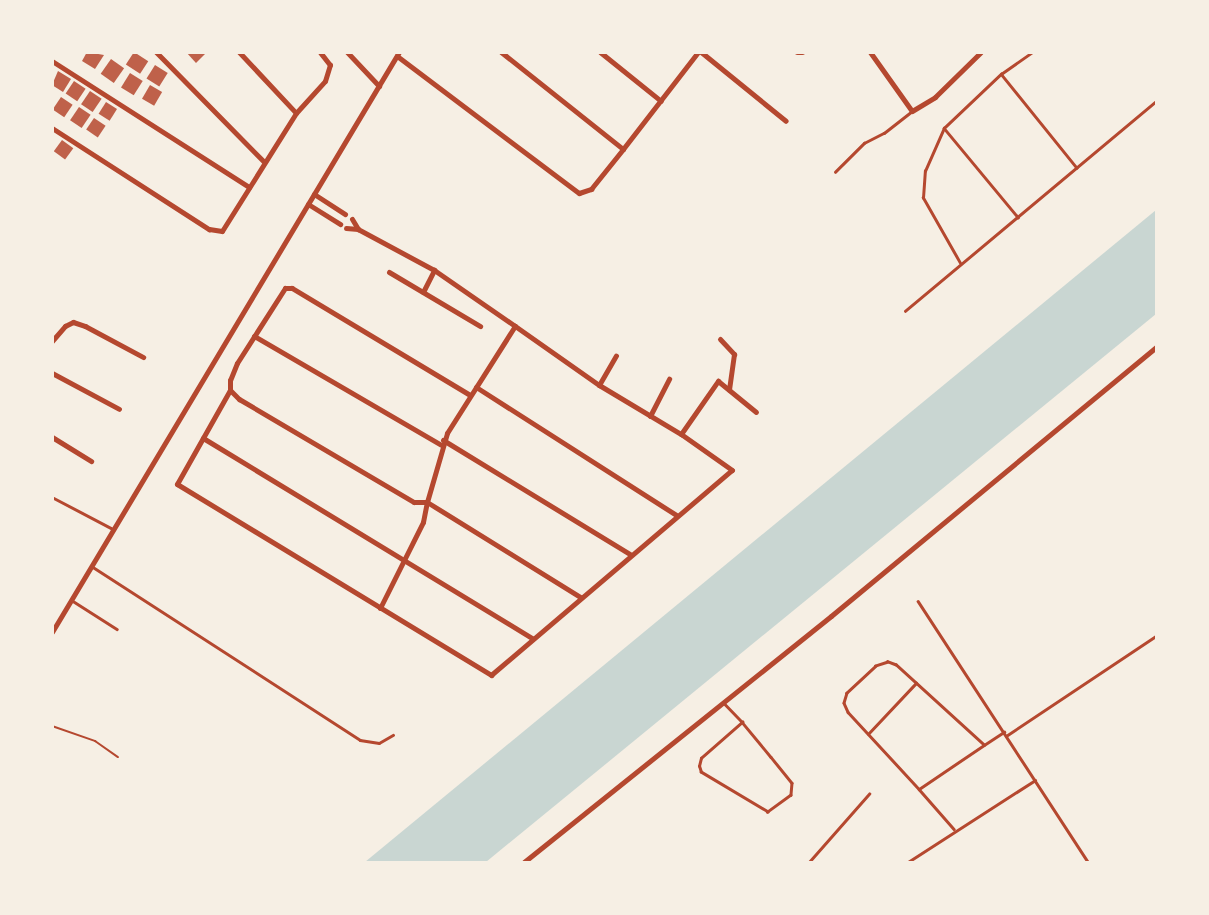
<!DOCTYPE html>
<html>
<head>
<meta charset="utf-8">
<style>
	body { margin:0 }
	#map { position:relative; width:1209px; height:915px; overflow:hidden; background:#f6efe4; font-family:Barlow,sans-serif }
	div>[style] { position:absolute }
	[style*='--x'] { left:calc(var(--x)*1px); top:calc(var(--y)*1px); width:calc(var(--w)*1px); rotate:calc(var(--a)*1deg) }
	.water>* { inset:0; background:#c9d6d2 }
	.building>* { inset:0; background:#bf614a; transform-origin:0 0 }
	.path>* { height:2px; margin:-1px; padding:0 1px; transform-origin:1px; border-radius:1px; background:#b5482f }
	.service>* { height:2.5px; margin:-1.25px; padding:0 1.25px; transform-origin:1.25px; border-radius:1.25px; background:#b5482f }
	.minor>* { height:5px; margin:-2.5px; padding:0 2.5px; transform-origin:2.5px; border-radius:2.5px; background:#b5482f }
	span { translate:-50% -50%; white-space:nowrap; text-align:center; line-height:1.15; -webkit-text-stroke:5px #f6efe4; paint-order:stroke }
	.frame { position:absolute; inset:0; border:54px solid #f6efe4; pointer-events:none }
</style>
</head>
<body>
<div id="map">
	<div class="water">
		<div style="clip-path:polygon(1156px 210px,1156px 314px,486px 862px,365px 862px)"></div>
	</div>
	<div class="building">
		<div style="clip-path:polygon(87px 52px,104px 55px,95px 69px,82px 61px)"></div>
		<div style="left:134px;top:52px;width:17px;height:15px;rotate:33deg"></div>
		<div style="clip-path:polygon(186px 52px,207px 52px,196px 63px)"></div>
		<div style="left:111px;top:59px;width:16px;height:18px;rotate:35deg"></div>
		<div style="left:155px;top:65px;width:15px;height:16px;rotate:32deg"></div>
		<div style="clip-path:polygon(58px 71px,71px 79px,63px 92px,52px 85px)"></div>
		<div style="left:130px;top:73px;width:15px;height:17px;rotate:32deg"></div>
		<div style="left:74px;top:81px;width:14px;height:15px;rotate:34deg"></div>
		<div style="left:150px;top:85px;width:14px;height:16px;rotate:30deg"></div>
		<div style="left:90px;top:91px;width:14px;height:16px;rotate:34deg"></div>
		<div style="left:61px;top:97px;width:14px;height:15px;rotate:34deg"></div>
		<div style="left:106px;top:102px;width:13px;height:14px;rotate:32deg"></div>
		<div style="left:79px;top:107px;width:14px;height:16px;rotate:34deg"></div>
		<div style="left:94px;top:118px;width:14px;height:14px;rotate:34deg"></div>
		<div style="left:62px;top:140px;width:14px;height:14px;rotate:36deg"></div>
	</div>
	<div class="path">
		<div style="--x:52;--y:726;--w:46;--a:19.2"></div>
		<div style="--x:95;--y:741;--w:28;--a:35"></div>
	</div>
	<div class="service">
		<div style="--x:1002;--y:75;--w:119;--a:51.1"></div>
		<div style="--x:944;--y:128;--w:116;--a:50.3"></div>
		<div style="--x:835;--y:172;--w:41;--a:-45"></div>
		<div style="--x:864;--y:143;--w:22;--a:-27"></div>
		<div style="--x:884;--y:133;--w:36;--a:-38"></div>
		<div style="--x:960;--y:263;--w:75;--a:-119.6"></div>
		<div style="--x:923;--y:198;--w:27;--a:-86"></div>
		<div style="--x:925;--y:171;--w:47;--a:-66.2"></div>
		<div style="--x:944;--y:128;--w:79;--a:-43.5"></div>
		<div style="--x:1001;--y:74;--w:38;--a:-35"></div>
		<div style="--x:905;--y:311;--w:327;--a:-39.9"></div>
		<div style="--x:52;--y:497;--w:67;--a:27.7"></div>
		<div style="--x:93;--y:567;--w:318;--a:32.9"></div>
		<div style="--x:360;--y:740;--w:19;--a:9"></div>
		<div style="--x:379;--y:743;--w:16;--a:-30"></div>
		<div style="--x:73;--y:601;--w:52;--a:32.5"></div>
		<div style="--x:918;--y:601;--w:311;--a:56.9"></div>
		<div style="--x:723;--y:702;--w:28;--a:46"></div>
		<div style="--x:742;--y:722;--w:45;--a:50.4"></div>
		<div style="--x:771;--y:757;--w:33;--a:51"></div>
		<div style="--x:792;--y:783;--w:12;--a:95"></div>
		<div style="--x:791;--y:795;--w:29;--a:144"></div>
		<div style="--x:768;--y:812;--w:78;--a:-149.2"></div>
		<div style="--x:701;--y:772;--w:6;--a:-108"></div>
		<div style="--x:699;--y:766;--w:8;--a:-76"></div>
		<div style="--x:701;--y:758;--w:55;--a:-41.3"></div>
		<div style="--x:868;--y:734;--w:70;--a:-46.7"></div>
		<div style="--x:1006;--y:736;--w:180;--a:-33.7"></div>
		<div style="--x:984;--y:745;--w:119;--a:-137.7"></div>
		<div style="--x:896;--y:665;--w:9;--a:-159"></div>
		<div style="--x:888;--y:662;--w:13;--a:162"></div>
		<div style="--x:876;--y:666;--w:40;--a:137"></div>
		<div style="--x:847;--y:693;--w:10;--a:107"></div>
		<div style="--x:844;--y:703;--w:10;--a:66"></div>
		<div style="--x:848;--y:712;--w:105;--a:47.3"></div>
		<div style="--x:919;--y:789;--w:78;--a:-34.1"></div>
		<div style="--x:984;--y:745;--w:24;--a:-33"></div>
		<div style="--x:919;--y:789;--w:53;--a:48.8"></div>
		<div style="--x:809;--y:862;--w:91;--a:-48.6"></div>
		<div style="--x:908;--y:862;--w:151;--a:-32.8"></div>
	</div>
	<div class="minor">
		<div style="--x:156;--y:52;--w:154;--a:45.5"></div>
		<div style="--x:239;--y:52;--w:83;--a:46.9"></div>
		<div style="--x:347;--y:52;--w:47;--a:46.7"></div>
		<div style="--x:501;--y:52;--w:156;--a:38.5"></div>
		<div style="--x:623;--y:149;--w:123;--a:-52.3"></div>
		<div style="--x:600;--y:52;--w:78;--a:38.8"></div>
		<div style="--x:701;--y:52;--w:109;--a:39.1"></div>
		<div style="--x:797;--y:52;--w:5;--a:0"></div>
		<div style="--x:870;--y:52;--w:72;--a:54.6"></div>
		<div style="--x:912;--y:111;--w:27;--a:-31"></div>
		<div style="--x:935;--y:97;--w:64;--a:-44.4"></div>
		<div style="--x:397;--y:56;--w:228;--a:37"></div>
		<div style="--x:579;--y:193;--w:13;--a:-18"></div>
		<div style="--x:591;--y:189;--w:51;--a:-51.3"></div>
		<div style="--x:52;--y:61;--w:234;--a:32.6"></div>
		<div style="--x:52;--y:128;--w:187;--a:32.8"></div>
		<div style="--x:209;--y:229;--w:13;--a:9"></div>
		<div style="--x:222;--y:231;--w:139;--a:-57.9"></div>
		<div style="--x:296;--y:113;--w:43;--a:-47.8"></div>
		<div style="--x:325;--y:81;--w:17;--a:-73"></div>
		<div style="--x:330;--y:65;--w:16;--a:-128"></div>
		<div style="--x:314;--y:194;--w:37;--a:33"></div>
		<div style="--x:308;--y:204;--w:38;--a:32"></div>
		<div style="--x:352;--y:219;--w:12;--a:59"></div>
		<div style="--x:389;--y:272;--w:106;--a:30.7"></div>
		<div style="--x:423;--y:292;--w:25;--a:-63"></div>
		<div style="--x:515;--y:326;--w:103;--a:35.1"></div>
		<div style="--x:599;--y:385;--w:96;--a:30.9"></div>
		<div style="--x:681;--y:434;--w:65;--a:-55.1"></div>
		<div style="--x:718;--y:381;--w:49;--a:39.2"></div>
		<div style="--x:254;--y:336;--w:216;--a:30.2"></div>
		<div style="--x:720;--y:339;--w:21;--a:47"></div>
		<div style="--x:734;--y:354;--w:36;--a:98"></div>
		<div style="--x:52;--y:341;--w:20;--a:-49"></div>
		<div style="--x:65;--y:326;--w:9;--a:-27"></div>
		<div style="--x:73;--y:322;--w:13;--a:18"></div>
		<div style="--x:85;--y:326;--w:66;--a:28.1"></div>
		<div style="--x:52;--y:373;--w:76;--a:28.2"></div>
		<div style="--x:599;--y:385;--w:34;--a:-60"></div>
		<div style="--x:476;--y:387;--w:237;--a:32.6"></div>
		<div style="--x:230;--y:390;--w:13;--a:45"></div>
		<div style="--x:239;--y:399;--w:203;--a:30.5"></div>
		<div style="--x:414;--y:502;--w:13;--a:0"></div>
		<div style="--x:427;--y:502;--w:72;--a:-73.8"></div>
		<div style="--x:447;--y:433;--w:127;--a:-57.6"></div>
		<div style="--x:515;--y:326;--w:98;--a:-145.3"></div>
		<div style="--x:434;--y:270;--w:86;--a:-151.7"></div>
		<div style="--x:358;--y:229;--w:12;--a:-175"></div>
		<div style="--x:470;--y:395;--w:208;--a:-149"></div>
		<div style="--x:292;--y:288;--w:7;--a:180"></div>
		<div style="--x:285;--y:288;--w:89;--a:122.6"></div>
		<div style="--x:237;--y:363;--w:18;--a:112"></div>
		<div style="--x:230;--y:380;--w:10;--a:90"></div>
		<div style="--x:230;--y:390;--w:108;--a:119.4"></div>
		<div style="--x:177;--y:484;--w:368;--a:31.3"></div>
		<div style="--x:491;--y:675;--w:316;--a:-40.4"></div>
		<div style="--x:732;--y:470;--w:62;--a:-144.8"></div>
		<div style="--x:650;--y:416;--w:42;--a:-62.8"></div>
		<div style="--x:52;--y:437;--w:46;--a:31.6"></div>
		<div style="--x:203;--y:438;--w:386;--a:31.3"></div>
		<div style="--x:443;--y:440;--w:219;--a:31.4"></div>
		<div style="--x:380;--y:608;--w:96;--a:-63.4"></div>
		<div style="--x:423;--y:522;--w:20;--a:-79"></div>
		<div style="--x:427;--y:502;--w:180;--a:31.8"></div>
		<div style="--x:52;--y:632;--w:676;--a:-59.11"></div>
		<div style="--x:524;--y:862;--w:393;--a:-38.7"></div>
		<div style="--x:831;--y:616;--w:422;--a:-39.6"></div>
	</div>
	<div class="frame"></div>
</div>
</body>
</html>
